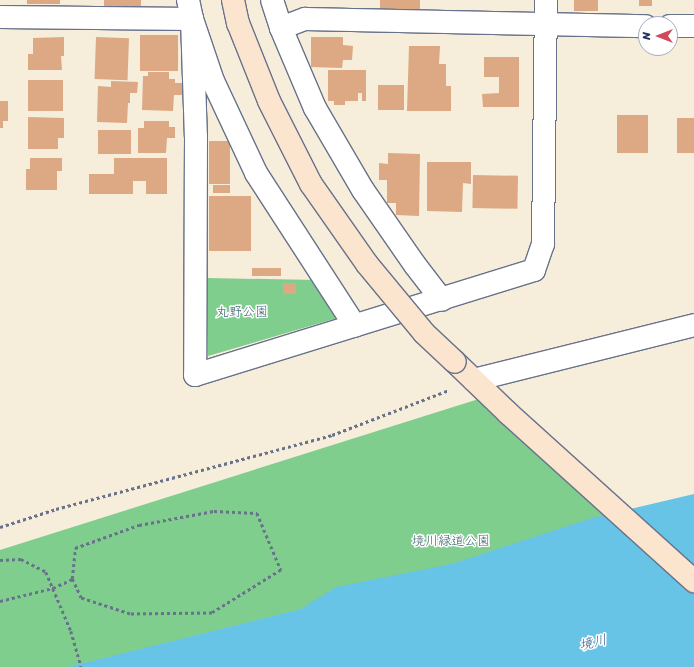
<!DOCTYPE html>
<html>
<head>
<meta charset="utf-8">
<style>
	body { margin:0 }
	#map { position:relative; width:694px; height:667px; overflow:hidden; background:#f6eddb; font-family:Sriracha,"Klee One",sans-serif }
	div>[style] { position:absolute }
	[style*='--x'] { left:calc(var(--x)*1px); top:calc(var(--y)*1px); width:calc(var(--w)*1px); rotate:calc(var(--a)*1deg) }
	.green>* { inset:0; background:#80ce8d }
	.water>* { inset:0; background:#68c4e6 }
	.building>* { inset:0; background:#dda984; transform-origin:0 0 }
	.path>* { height:2.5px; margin-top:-1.25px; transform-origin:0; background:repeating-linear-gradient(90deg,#68728a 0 3px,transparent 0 6px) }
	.roads { filter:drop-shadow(1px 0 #68728a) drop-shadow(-1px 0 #68728a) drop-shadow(0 1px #68728a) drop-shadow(0 -1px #68728a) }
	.street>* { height:22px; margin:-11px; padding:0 11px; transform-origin:11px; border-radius:11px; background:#fff }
	.secondary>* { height:22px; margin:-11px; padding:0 11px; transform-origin:11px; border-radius:11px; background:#fce5cf }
	.bridges { filter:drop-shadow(1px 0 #68728a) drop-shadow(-1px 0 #68728a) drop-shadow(0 1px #68728a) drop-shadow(0 -1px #68728a) }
	.secondary-bridge>* { height:22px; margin:-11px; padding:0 11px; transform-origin:11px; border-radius:11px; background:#fce5cf }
	span { translate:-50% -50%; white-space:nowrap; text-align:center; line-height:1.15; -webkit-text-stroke:3px #fff; paint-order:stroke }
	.park-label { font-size:13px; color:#395f6c }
	.water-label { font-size:14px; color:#325c87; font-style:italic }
	.north { position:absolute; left:638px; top:16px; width:40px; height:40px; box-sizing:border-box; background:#fff; border:1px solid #a4acbf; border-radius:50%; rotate:270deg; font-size:11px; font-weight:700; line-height:16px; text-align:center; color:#1b2f5e }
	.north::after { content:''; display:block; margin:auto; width:14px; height:18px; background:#d1495b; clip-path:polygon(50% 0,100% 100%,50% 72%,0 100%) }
</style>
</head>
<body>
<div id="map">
	<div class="green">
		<div style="clip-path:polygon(207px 278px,318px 280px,344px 316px,208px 356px)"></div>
		<div style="clip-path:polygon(485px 397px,602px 508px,694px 667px,0 667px,0 550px)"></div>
	</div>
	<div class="water">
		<div style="clip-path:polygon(694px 494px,694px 667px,68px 667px,301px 609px,336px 587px,451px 564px,592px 518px)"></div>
	</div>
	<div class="building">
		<div style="left:27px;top:0;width:33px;height:4px"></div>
		<div style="left:104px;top:0;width:37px;height:6px"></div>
		<div style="left:380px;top:0;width:40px;height:9px"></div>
		<div style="left:574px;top:0;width:24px;height:11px"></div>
		<div style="left:639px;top:0;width:13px;height:6px"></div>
		<div style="left:140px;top:35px;width:38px;height:36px"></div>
		<div style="clip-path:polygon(64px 37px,64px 56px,61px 56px,62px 70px,28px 70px,28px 54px,33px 54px,33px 38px)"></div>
		<div style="left:96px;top:37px;width:33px;height:42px;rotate:2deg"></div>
		<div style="clip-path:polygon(311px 37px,343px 37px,343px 45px,353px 46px,352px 60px,343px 60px,342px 68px,311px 67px)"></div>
		<div style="clip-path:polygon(409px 46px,440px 46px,439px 64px,446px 64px,446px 86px,451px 86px,451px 111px,407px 111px)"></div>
		<div style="clip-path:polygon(484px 57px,519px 57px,519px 107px,483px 107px,482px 94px,499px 93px,499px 77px,484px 77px)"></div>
		<div style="clip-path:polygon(328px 70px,366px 70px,366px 101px,362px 101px,362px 93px,358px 93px,358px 101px,345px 101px,345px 105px,334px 105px,334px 101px,328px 101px)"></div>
		<div style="clip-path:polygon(148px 72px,169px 72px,169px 79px,175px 79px,175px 83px,182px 83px,182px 95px,174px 95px,173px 111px,142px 110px,143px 76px,148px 76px)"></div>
		<div style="left:28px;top:80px;width:35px;height:31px"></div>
		<div style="clip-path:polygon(111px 81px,138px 82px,137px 93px,130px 93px,130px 103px,128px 103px,127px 123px,97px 122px,98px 86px,111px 87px)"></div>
		<div style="left:378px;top:85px;width:26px;height:25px"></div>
		<div style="clip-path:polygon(0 101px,8px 101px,8px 121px,3px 121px,3px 128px,0 128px)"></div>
		<div style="left:617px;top:115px;width:31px;height:38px"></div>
		<div style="clip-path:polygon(28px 117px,64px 118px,64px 138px,58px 138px,58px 149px,28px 149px)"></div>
		<div style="left:677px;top:118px;width:17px;height:35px"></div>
		<div style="clip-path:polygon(144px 121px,169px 121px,169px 127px,175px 127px,175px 138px,167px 138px,166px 153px,138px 153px,138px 128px,144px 128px)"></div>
		<div style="left:131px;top:130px;width:24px;height:33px;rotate:90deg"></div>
		<div style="left:209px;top:141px;width:21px;height:43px"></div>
		<div style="clip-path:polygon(388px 153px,420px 154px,419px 216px,396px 215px,396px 203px,387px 203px,387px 180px,379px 180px,379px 163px,388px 164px)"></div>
		<div style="clip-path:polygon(30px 158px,62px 158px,62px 171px,57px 171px,57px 190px,26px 190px,26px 169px,30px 169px)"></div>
		<div style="clip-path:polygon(114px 158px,167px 158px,167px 194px,146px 194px,146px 181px,133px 181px,133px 194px,89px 194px,89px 174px,114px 174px)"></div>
		<div style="clip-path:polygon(427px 162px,471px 162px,471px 184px,463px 183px,462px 212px,427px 211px)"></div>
		<div style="left:473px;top:175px;width:45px;height:33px;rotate:1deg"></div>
		<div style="left:213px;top:185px;width:17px;height:8px"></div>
		<div style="left:209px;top:196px;width:42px;height:55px"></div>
		<div style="left:252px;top:268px;width:29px;height:8px"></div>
		<div style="left:283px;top:283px;width:13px;height:11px"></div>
	</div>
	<div class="path">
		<div style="--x:0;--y:527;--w:59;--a:-17.8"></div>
		<div style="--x:56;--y:509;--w:286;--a:-15"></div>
		<div style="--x:332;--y:435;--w:125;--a:-21"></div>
		<div style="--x:0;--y:560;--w:21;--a:-3"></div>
		<div style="--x:21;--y:559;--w:28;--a:27"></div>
		<div style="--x:46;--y:572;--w:64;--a:67"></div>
		<div style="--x:71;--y:631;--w:37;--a:74"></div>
		<div style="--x:0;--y:601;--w:55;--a:-13.8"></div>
		<div style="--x:53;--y:588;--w:21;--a:-25"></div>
		<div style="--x:72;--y:579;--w:31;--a:-84"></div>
		<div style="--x:75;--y:548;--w:68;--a:-19.8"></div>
		<div style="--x:139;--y:525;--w:76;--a:-10.6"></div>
		<div style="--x:214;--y:511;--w:43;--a:2.7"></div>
		<div style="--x:257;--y:513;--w:62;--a:67.2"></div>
		<div style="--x:281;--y:570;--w:81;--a:148.1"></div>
		<div style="--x:212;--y:613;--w:82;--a:179.3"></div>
		<div style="--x:130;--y:614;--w:52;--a:-161.9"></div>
		<div style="--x:81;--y:598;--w:21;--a:-115"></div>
	</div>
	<div class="roads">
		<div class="street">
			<div style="--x:188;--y:0;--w:19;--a:78"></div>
			<div style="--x:192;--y:19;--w:65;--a:71.3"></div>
			<div style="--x:213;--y:81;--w:102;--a:64.9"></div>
			<div style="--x:256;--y:173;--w:182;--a:57.1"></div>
			<div style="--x:272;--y:0;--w:29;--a:72"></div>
			<div style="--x:281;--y:28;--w:87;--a:67"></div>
			<div style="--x:315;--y:108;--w:95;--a:59.7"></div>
			<div style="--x:363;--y:190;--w:91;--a:55.3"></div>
			<div style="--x:415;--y:265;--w:44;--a:52.4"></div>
			<div style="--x:0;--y:17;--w:192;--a:0.6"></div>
			<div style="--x:192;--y:19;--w:118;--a:88.1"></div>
			<div style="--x:196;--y:137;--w:238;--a:90.2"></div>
			<div style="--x:195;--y:375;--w:355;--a:-17.2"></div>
			<div style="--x:534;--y:270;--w:28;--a:-71"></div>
			<div style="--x:543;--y:244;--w:244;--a:-89.3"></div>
			<div style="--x:670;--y:26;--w:24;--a:0"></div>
			<div style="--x:281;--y:28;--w:26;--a:-21"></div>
			<div style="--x:305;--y:19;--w:341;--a:1.2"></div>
			<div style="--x:474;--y:380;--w:227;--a:-14"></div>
		</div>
		<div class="secondary">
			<div style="--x:455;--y:362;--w:74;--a:43.9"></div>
			<div style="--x:508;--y:413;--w:251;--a:42.1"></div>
		</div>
	</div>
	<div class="bridges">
		<div class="secondary-bridge">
			<div style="--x:233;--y:0;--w:24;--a:78"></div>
			<div style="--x:238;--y:23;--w:84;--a:68.3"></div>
			<div style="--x:269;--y:101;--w:93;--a:63.2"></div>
			<div style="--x:311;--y:184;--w:98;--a:55"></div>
			<div style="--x:367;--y:264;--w:89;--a:50.4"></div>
			<div style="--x:424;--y:333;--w:42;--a:43.1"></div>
		</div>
	</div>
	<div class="park-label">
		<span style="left:242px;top:312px">丸野公園</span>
		<span style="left:451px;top:541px">境川緑道公園</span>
	</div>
	<div class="water-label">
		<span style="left:593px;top:643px;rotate:-13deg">境川</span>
	</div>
	<div class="north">N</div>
</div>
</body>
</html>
